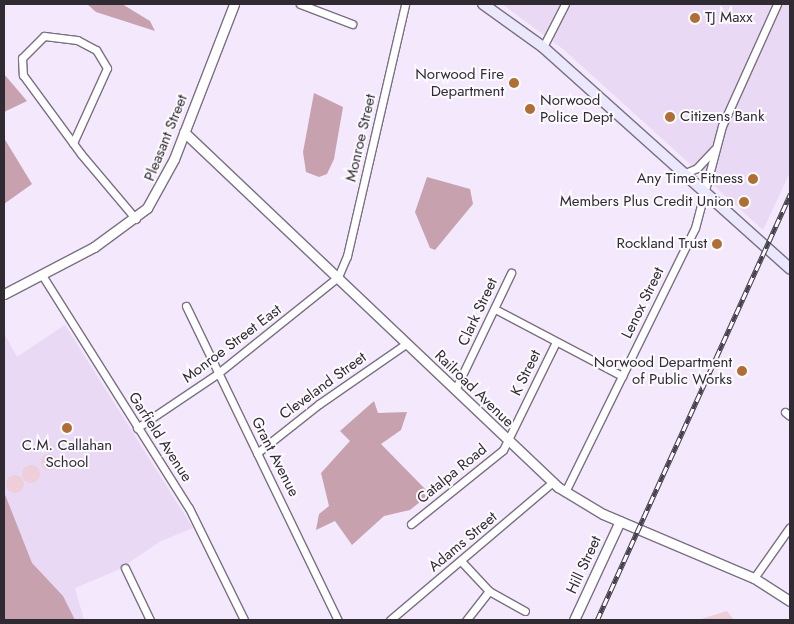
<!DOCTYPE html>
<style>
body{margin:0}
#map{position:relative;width:794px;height:624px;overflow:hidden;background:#f4e8fd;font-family:Jost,sans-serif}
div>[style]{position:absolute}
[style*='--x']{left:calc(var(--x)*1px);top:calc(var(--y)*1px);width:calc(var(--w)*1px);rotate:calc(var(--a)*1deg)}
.built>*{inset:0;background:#e9d9f4}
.green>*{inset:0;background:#edced9}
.round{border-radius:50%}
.forest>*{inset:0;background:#c8a1af}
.roads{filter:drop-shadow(1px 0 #7a7082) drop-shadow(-1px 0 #7a7082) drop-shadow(0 1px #7a7082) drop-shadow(0 -1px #7a7082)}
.minor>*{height:7px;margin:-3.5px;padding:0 3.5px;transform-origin:3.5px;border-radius:3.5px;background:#fff}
.tertiary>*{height:9px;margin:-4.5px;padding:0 4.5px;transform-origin:4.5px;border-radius:4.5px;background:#fff}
.secondary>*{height:10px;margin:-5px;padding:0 5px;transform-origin:5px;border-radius:5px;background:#ebe8fe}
.rail>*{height:4.5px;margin-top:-2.25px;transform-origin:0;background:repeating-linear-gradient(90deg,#fcfafe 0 8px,#46404a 0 16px);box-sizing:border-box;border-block:1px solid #46404a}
.dots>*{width:14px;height:14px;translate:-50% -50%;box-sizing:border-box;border:2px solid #fcfafe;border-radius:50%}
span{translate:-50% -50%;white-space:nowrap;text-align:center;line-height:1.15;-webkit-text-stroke:4px #fcfafe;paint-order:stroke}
.poi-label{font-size:15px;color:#302b33}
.left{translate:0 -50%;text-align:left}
.right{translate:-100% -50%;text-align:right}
.street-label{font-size:15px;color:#302b33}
.frame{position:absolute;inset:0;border:5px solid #302b33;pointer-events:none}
</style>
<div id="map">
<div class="built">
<div style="clip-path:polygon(502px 4px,790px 4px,790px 172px,763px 230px,563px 49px)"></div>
<div style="clip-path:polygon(65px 325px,193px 528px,161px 541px,118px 570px,75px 588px,84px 620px,4px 620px,4px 333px,17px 357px)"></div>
</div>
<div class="green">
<div class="round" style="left:41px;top:454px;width:16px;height:16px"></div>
<div class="round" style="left:22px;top:465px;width:18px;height:18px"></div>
<div class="round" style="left:6px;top:475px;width:18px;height:18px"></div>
<div style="clip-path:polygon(727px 611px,734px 620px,698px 620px)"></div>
</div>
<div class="forest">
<div style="clip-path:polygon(87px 4px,122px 4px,150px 21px,155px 31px,96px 12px)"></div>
<div style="clip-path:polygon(4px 74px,27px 101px,4px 112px)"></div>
<div style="clip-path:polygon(314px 93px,343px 107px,334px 159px,327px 174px,319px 177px,306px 172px,303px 152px)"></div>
<div style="clip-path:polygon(4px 138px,32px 184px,4px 204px)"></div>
<div style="clip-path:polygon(427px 177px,470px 189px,473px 204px,435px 250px,430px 248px,415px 212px)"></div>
<div style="clip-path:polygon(374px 401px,378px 413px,407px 412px,401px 430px,381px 444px,430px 494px,410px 510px,384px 516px,352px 545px,335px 521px,316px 530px,319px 514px,329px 506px,321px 473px,350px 441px,340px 431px)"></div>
<div style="clip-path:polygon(4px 492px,32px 563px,63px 596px,75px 620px,4px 620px)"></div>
</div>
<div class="roads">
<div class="minor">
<div style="--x:300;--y:4;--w:56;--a:21"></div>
<div style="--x:543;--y:47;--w:48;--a:-62.9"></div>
<div style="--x:73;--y:143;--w:82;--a:-65.6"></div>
<div style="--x:107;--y:68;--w:21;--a:-121"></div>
<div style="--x:96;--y:50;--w:21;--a:-152"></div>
<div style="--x:77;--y:40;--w:33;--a:-173"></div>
<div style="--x:44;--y:36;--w:31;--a:135"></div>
<div style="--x:22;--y:58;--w:17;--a:87"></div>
<div style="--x:23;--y:75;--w:98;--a:53.7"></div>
<div style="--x:81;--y:154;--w:85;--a:49.8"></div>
<div style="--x:683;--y:174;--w:15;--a:-23"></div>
<div style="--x:697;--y:168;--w:25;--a:-47"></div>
<div style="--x:42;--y:275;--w:275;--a:57.8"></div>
<div style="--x:189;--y:508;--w:125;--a:63.8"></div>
<div style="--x:186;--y:306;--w:349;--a:64.2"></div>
<div style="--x:495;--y:309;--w:144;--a:27.8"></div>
<div style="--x:455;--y:390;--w:130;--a:-64.4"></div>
<div style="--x:785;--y:412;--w:6;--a:39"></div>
<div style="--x:137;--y:428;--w:97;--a:-34"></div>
<div style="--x:217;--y:374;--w:155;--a:-38.7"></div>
<div style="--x:338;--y:277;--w:23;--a:-67"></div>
<div style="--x:347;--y:256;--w:259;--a:-77"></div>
<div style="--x:257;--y:453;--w:79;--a:-38.3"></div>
<div style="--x:319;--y:404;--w:107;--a:-34.7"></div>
<div style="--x:565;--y:492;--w:294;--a:-63.8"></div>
<div style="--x:695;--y:228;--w:106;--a:-75.2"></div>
<div style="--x:722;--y:126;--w:134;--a:-65.7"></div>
<div style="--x:411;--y:524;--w:118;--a:-38.8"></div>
<div style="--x:503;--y:450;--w:120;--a:-63.9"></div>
<div style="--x:461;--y:561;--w:41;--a:47"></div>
<div style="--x:489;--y:591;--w:37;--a:128"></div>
<div style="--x:125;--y:568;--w:58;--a:64.3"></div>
<div style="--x:754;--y:578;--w:62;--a:-54.8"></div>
<div style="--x:489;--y:591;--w:41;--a:29.1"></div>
<div style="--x:390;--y:620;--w:214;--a:-40.3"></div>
</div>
<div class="tertiary">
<div style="--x:184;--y:132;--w:516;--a:43.51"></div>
<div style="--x:558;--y:487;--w:52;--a:31"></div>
<div style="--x:603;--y:514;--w:164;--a:23"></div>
<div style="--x:754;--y:578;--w:43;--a:32.6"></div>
<div style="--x:4;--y:294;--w:102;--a:-27.6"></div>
<div style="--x:94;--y:247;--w:66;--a:-36.3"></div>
<div style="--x:147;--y:208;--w:56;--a:-61.1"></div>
<div style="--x:174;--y:159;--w:166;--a:-68.8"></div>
<div style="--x:574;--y:620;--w:109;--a:-65.1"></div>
</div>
<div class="secondary">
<div style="--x:483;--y:4;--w:74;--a:35.6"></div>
<div style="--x:543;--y:47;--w:332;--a:41.9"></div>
</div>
</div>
<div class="rail">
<div style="--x:597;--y:620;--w:468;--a:-65.6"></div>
</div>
<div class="dots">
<div style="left:695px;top:18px;background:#ae6f36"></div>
<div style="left:514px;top:83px;background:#ae6f36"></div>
<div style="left:530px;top:109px;background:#ae6f36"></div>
<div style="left:670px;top:117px;background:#ae6f36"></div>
<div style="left:753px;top:179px;background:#ae6f36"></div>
<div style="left:744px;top:202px;background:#ae6f36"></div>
<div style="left:717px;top:244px;background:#ae6f36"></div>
<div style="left:742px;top:371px;background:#ae6f36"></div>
<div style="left:67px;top:428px;background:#ae6f36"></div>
</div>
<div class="poi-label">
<span class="left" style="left:705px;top:18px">TJ Maxx</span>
<span class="right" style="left:504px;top:83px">Norwood Fire<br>Department</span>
<span class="left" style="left:540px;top:109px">Norwood<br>Police Dept</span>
<span class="left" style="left:680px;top:117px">Citizens Bank</span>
<span class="right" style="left:743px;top:179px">Any Time Fitness</span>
<span class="right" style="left:734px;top:202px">Members Plus Credit Union</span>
<span class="right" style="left:707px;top:244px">Rockland Trust</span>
<span class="right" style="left:732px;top:371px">Norwood Department<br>of Public Works</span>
<span style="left:67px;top:454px">C.M. Callahan<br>School</span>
</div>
<div class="street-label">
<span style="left:166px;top:138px;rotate:-68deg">Pleasant Street</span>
<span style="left:361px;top:138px;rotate:-77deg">Monroe Street</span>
<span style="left:643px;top:303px;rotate:-64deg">Lenox Street</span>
<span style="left:478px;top:312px;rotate:-65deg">Clark Street</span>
<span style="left:232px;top:344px;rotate:-37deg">Monroe Street East</span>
<span style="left:526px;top:373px;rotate:-64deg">K Street</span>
<span style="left:323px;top:386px;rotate:-36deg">Cleveland Street</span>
<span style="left:474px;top:389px;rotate:44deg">Railroad Avenue</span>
<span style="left:160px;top:437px;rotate:57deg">Garfield Avenue</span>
<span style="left:275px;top:457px;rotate:63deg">Grant Avenue</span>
<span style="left:452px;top:474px;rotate:-39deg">Catalpa Road</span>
<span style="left:463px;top:542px;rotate:-40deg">Adams Street</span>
<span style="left:584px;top:565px;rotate:-65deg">Hill Street</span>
</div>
<div class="frame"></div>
</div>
